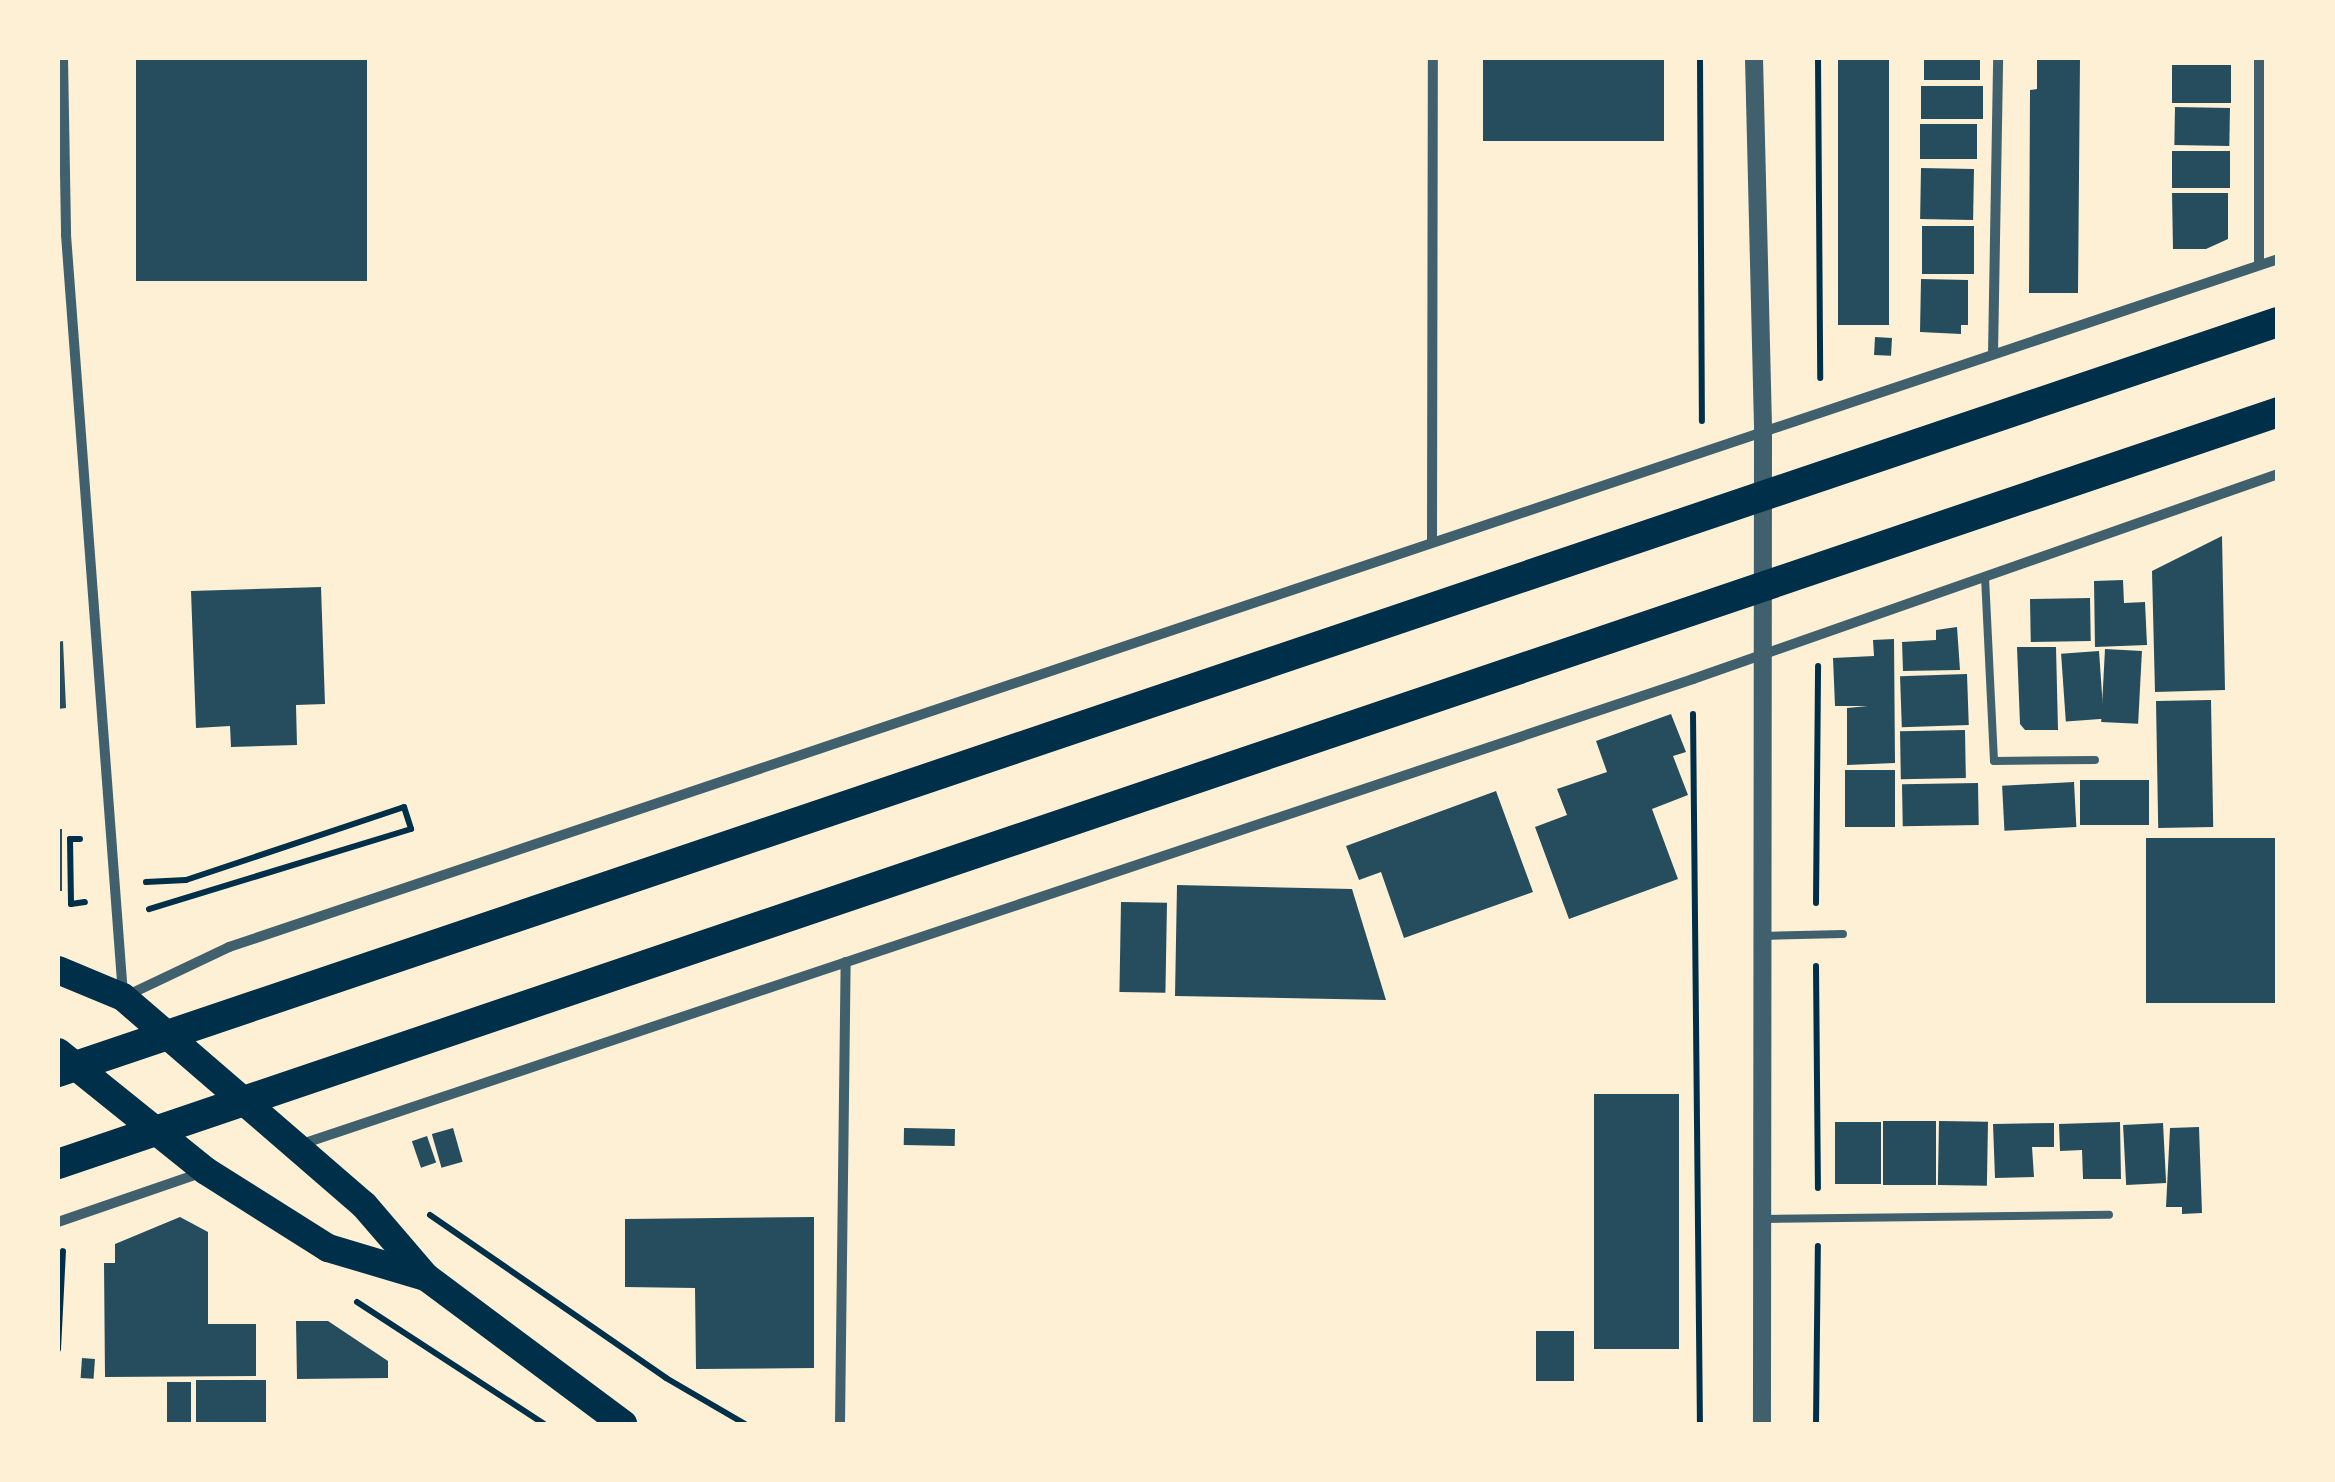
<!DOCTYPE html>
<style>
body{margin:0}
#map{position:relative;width:2335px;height:1482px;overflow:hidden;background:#fdf0d5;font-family:"Times New Roman",serif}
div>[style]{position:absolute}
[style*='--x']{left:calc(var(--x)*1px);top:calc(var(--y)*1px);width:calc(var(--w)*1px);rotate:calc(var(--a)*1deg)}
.building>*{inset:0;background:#264d5e;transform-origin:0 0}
.path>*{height:6px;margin:-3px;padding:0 3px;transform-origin:3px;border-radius:3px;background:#003049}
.service>*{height:8px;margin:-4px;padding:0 4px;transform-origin:4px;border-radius:4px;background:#3f606c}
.minor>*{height:10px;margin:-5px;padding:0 5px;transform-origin:5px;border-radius:5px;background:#3f606c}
.tertiary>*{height:18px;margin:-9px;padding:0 9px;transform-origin:9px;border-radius:9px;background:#3f606c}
.trunk>*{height:28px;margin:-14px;padding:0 14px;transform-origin:14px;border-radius:14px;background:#003049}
.motorway>*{height:30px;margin:-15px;padding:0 15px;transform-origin:15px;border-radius:15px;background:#003049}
span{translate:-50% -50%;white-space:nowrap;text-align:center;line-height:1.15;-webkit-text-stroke:10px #fdf0d5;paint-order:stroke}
.frame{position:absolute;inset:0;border:60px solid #fdf0d5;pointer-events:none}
</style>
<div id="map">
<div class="building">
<div style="left:136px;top:58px;width:231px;height:223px"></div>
<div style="left:1483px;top:58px;width:181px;height:83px"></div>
<div style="left:1838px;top:58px;width:51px;height:267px"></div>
<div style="left:1924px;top:58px;width:56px;height:22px"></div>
<div style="clip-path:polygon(2037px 58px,2080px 58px,2078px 293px,2029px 293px,2030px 90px,2037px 89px)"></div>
<div style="left:2172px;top:65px;width:59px;height:38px"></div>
<div style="left:1921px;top:86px;width:62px;height:33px"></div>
<div style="left:2175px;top:107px;width:55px;height:38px;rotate:1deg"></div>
<div style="left:1920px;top:124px;width:57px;height:35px"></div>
<div style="left:2230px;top:151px;width:37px;height:58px;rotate:90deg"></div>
<div style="left:1921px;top:168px;width:53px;height:51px;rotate:1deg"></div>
<div style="clip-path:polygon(2172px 193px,2228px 193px,2228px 239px,2206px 249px,2173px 249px)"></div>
<div style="left:1922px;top:226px;width:52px;height:48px"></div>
<div style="clip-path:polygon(1921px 279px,1968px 280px,1968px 325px,1961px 325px,1961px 334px,1920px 332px)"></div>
<div style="left:1875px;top:337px;width:17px;height:18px;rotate:3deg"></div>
<div style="clip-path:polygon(2222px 536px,2225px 690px,2155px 692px,2152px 571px)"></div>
<div style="clip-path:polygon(2123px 580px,2124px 603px,2145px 602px,2147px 645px,2095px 647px,2094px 581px)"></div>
<div style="clip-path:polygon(321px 587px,325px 704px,296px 705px,297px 745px,231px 747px,230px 726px,196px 728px,191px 591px)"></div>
<div style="left:2090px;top:598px;width:43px;height:60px;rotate:89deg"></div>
<div style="clip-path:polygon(1957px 627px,1960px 670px,1903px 671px,1902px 642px,1936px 640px,1936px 630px)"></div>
<div style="clip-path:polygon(1894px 639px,1895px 763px,1847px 765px,1847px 708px,1868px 706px,1835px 706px,1833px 658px,1874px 656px,1873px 640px)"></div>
<div style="clip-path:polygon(63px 641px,66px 708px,58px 709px,58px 642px)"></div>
<div style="clip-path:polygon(2017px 647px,2056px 647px,2058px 730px,2025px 730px,2020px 724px)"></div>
<div style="left:2105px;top:649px;width:37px;height:73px;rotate:3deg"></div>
<div style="left:2099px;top:651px;width:68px;height:38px;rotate:86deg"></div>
<div style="left:1967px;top:674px;width:51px;height:67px;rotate:88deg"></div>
<div style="left:2211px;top:700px;width:127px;height:55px;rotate:89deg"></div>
<div style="clip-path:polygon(1671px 714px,1686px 752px,1673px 756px,1688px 795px,1652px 809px,1678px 879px,1569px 919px,1535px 827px,1567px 815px,1557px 789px,1607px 772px,1596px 741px)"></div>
<div style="left:1965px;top:730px;width:48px;height:65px;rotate:89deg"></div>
<div style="left:1845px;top:770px;width:50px;height:57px"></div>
<div style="left:2149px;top:780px;width:45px;height:69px;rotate:90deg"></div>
<div style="left:2074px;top:782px;width:45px;height:72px;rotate:87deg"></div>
<div style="left:1978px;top:783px;width:42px;height:76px;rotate:89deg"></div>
<div style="clip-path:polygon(1496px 791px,1533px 892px,1404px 938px,1381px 872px,1359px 880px,1346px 846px)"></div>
<div style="left:58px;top:829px;width:4px;height:62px"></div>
<div style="left:2146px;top:838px;width:132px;height:165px"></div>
<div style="clip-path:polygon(1177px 885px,1352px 889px,1386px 1000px,1175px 996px)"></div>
<div style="left:1121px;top:902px;width:46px;height:90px;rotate:1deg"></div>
<div style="left:1679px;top:1094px;width:255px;height:85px;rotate:90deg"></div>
<div style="left:1936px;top:1121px;width:64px;height:53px;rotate:90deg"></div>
<div style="left:1939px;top:1121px;width:49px;height:64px;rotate:1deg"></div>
<div style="left:1835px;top:1122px;width:46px;height:62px"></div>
<div style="clip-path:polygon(2120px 1122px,2121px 1179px,2083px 1179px,2082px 1150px,2060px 1151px,2059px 1124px)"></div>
<div style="clip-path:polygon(2054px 1123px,2054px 1147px,2032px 1147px,2034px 1177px,1995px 1178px,1993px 1124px)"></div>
<div style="left:2163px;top:1123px;width:60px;height:40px;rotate:87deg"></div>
<div style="clip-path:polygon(2199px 1127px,2202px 1213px,2182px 1214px,2182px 1207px,2166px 1207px,2170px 1128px)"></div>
<div style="left:453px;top:1128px;width:35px;height:22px;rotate:74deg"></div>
<div style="left:904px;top:1128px;width:51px;height:17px;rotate:1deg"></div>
<div style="left:427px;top:1136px;width:28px;height:16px;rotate:71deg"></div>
<div style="clip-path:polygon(180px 1217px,208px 1232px,208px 1324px,256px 1324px,256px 1376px,105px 1377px,104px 1263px,115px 1263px,115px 1244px)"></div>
<div style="clip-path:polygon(814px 1217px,814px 1368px,696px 1369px,695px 1288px,625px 1287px,625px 1219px)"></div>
<div style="clip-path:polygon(296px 1321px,328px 1321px,388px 1361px,388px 1378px,297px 1379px)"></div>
<div style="left:1536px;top:1331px;width:38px;height:50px"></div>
<div style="left:82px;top:1358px;width:13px;height:20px;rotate:4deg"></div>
<div style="left:266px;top:1380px;width:44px;height:70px;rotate:90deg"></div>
<div style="left:167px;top:1382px;width:24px;height:42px"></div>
</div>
<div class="path">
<div style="--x:1700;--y:58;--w:363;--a:89.7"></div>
<div style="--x:1818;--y:58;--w:320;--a:89.6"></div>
<div style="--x:1693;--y:714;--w:710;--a:89.44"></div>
<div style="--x:80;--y:839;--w:10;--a:180"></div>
<div style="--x:70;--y:839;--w:65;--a:89.1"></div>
<div style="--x:71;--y:904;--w:14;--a:-8"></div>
<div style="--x:146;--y:882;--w:40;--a:-2.9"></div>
<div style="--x:186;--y:880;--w:230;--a:-18.5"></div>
<div style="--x:404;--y:807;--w:23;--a:72"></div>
<div style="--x:411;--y:829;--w:274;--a:163"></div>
<div style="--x:1816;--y:903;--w:237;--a:-89.5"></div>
<div style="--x:1816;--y:966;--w:222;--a:89.5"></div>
<div style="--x:430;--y:1215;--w:287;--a:34.6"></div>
<div style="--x:666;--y:1378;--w:91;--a:30.2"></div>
<div style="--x:357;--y:1302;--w:223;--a:33.1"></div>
<div style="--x:58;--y:1349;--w:98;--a:-87.1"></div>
<div style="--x:1816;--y:1424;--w:178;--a:-89.4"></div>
</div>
<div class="service">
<div style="--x:1985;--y:577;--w:184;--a:87.2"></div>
<div style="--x:1994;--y:761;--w:101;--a:-0.6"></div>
<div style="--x:1762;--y:936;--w:81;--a:-1.4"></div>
<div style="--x:1762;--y:1219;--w:347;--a:-0.7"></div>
</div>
<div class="minor">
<div style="--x:63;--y:58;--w:177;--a:89"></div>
<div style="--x:66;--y:235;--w:761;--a:85.71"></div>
<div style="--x:2259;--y:58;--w:207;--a:90"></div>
<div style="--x:1993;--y:354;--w:296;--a:-89"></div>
<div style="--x:1432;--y:542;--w:484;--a:-89.9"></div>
<div style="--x:128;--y:995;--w:112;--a:-25.4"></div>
<div style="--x:229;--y:947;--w:2161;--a:-18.56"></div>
<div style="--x:299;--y:1145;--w:1470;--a:-18.48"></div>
<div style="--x:1693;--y:679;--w:620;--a:-19.31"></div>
<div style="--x:58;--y:1222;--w:153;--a:-19"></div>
<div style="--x:840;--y:1424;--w:462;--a:-89.3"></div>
</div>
<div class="tertiary">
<div style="--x:1754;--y:58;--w:370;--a:88.6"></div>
<div style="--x:1763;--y:428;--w:996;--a:90.06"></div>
</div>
<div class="trunk">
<div style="--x:58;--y:970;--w:70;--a:22.6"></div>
<div style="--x:123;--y:997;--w:318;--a:40.8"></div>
<div style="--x:364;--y:1205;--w:95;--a:49.3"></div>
<div style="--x:426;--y:1277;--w:246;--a:36.7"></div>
<div style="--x:58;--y:1052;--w:190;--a:38.8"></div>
<div style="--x:206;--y:1171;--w:144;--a:32.3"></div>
<div style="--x:328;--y:1248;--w:101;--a:16.6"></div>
</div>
<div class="motorway">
<div style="--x:58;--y:1072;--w:2343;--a:-18.67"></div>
<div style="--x:58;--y:1164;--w:2344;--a:-18.71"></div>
</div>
<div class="frame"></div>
</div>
